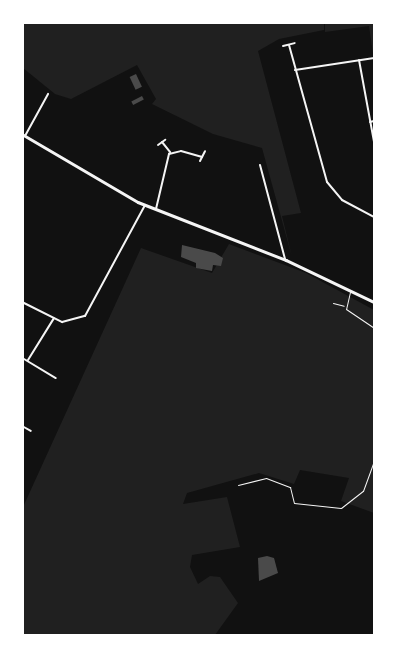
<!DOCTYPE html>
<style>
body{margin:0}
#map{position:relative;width:397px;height:658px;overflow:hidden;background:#111;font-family:"PT Serif",serif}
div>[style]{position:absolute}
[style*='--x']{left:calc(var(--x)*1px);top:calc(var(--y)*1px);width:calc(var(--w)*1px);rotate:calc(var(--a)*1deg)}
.green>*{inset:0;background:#202020}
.building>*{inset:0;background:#4a4a4a;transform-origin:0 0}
.service>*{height:1px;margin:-0.5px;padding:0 0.5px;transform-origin:0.5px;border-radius:0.5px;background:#f5f5f5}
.minor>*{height:2px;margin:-1px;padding:0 1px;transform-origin:1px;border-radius:1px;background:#f5f5f5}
.tertiary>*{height:2.5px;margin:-1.25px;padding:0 1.25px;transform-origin:1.25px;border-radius:1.25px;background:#f5f5f5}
.primary>*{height:3px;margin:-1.5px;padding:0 1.5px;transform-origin:1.5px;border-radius:1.5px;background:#f5f5f5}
span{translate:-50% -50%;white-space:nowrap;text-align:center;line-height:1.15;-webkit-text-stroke:5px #fff;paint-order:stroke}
.frame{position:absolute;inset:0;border:24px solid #fff;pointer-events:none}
</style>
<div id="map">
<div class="green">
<div style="clip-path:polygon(22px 23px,324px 23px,324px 30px,279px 39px,258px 51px,301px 213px,282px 216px,292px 257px,262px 148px,213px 134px,152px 104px,156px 99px,137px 65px,71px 99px,55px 94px,23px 68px)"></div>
<div style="clip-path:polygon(325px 23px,374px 23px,373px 54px,369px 26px,325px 32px)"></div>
<div style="clip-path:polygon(229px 244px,306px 273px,374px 310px,374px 513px,341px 501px,349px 478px,300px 470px,294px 484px,259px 473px,187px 493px,183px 504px,227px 497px,240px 547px,192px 555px,190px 567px,198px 584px,210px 576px,220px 577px,238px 603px,215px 635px,23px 636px,23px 507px,141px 248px,212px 273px)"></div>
</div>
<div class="building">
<div style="left:136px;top:74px;width:14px;height:7px;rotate:65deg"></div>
<div style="left:142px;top:96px;width:4px;height:12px;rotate:63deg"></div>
<div style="clip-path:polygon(182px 245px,215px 253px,223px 258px,221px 266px,213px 265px,212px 271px,196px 268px,196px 263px,181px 257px)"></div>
<div style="clip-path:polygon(267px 556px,274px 558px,278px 573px,259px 581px,258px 558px)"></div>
</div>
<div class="service">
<div style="--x:350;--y:292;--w:17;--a:103"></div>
<div style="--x:346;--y:309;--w:34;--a:34"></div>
<div style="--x:333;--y:303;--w:11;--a:15"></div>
<div style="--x:238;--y:485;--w:29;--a:-14"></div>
<div style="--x:266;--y:478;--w:26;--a:21"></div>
<div style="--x:290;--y:487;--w:16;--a:76"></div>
<div style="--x:294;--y:503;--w:47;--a:6.1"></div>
<div style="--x:341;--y:508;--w:28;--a:-38"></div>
<div style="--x:363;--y:491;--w:33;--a:-70"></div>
</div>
<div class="minor">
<div style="--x:289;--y:45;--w:142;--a:74.5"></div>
<div style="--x:327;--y:182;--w:23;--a:50"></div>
<div style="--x:342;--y:200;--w:36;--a:28"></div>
<div style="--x:283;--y:46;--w:12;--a:-14"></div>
<div style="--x:359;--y:60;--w:83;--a:79.6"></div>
<div style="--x:295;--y:70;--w:80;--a:-8.6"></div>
<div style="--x:370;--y:122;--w:4;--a:-14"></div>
<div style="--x:25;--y:136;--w:48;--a:-61.3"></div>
<div style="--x:162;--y:142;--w:13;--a:51"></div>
<div style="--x:158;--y:145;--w:9;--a:-36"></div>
<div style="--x:200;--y:161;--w:11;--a:-63"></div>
<div style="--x:260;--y:165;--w:97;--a:75.1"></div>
<div style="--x:156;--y:209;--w:57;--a:-76.7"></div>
<div style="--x:169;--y:154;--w:12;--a:-14"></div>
<div style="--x:181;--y:151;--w:22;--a:16"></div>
<div style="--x:22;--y:302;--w:45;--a:26.6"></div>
<div style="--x:62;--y:322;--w:24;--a:-15"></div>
<div style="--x:85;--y:316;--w:126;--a:-61.6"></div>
<div style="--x:24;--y:359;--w:37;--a:31"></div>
<div style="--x:28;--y:360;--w:49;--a:-58.2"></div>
<div style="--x:22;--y:426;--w:10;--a:29"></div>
</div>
<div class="tertiary">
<div style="--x:22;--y:134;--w:134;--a:30.4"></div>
<div style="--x:138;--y:202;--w:159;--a:21.4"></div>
<div style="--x:286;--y:260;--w:98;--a:25.5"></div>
</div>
<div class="primary">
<div style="--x:373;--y:636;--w:1;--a:-45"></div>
</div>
<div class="frame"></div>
</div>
